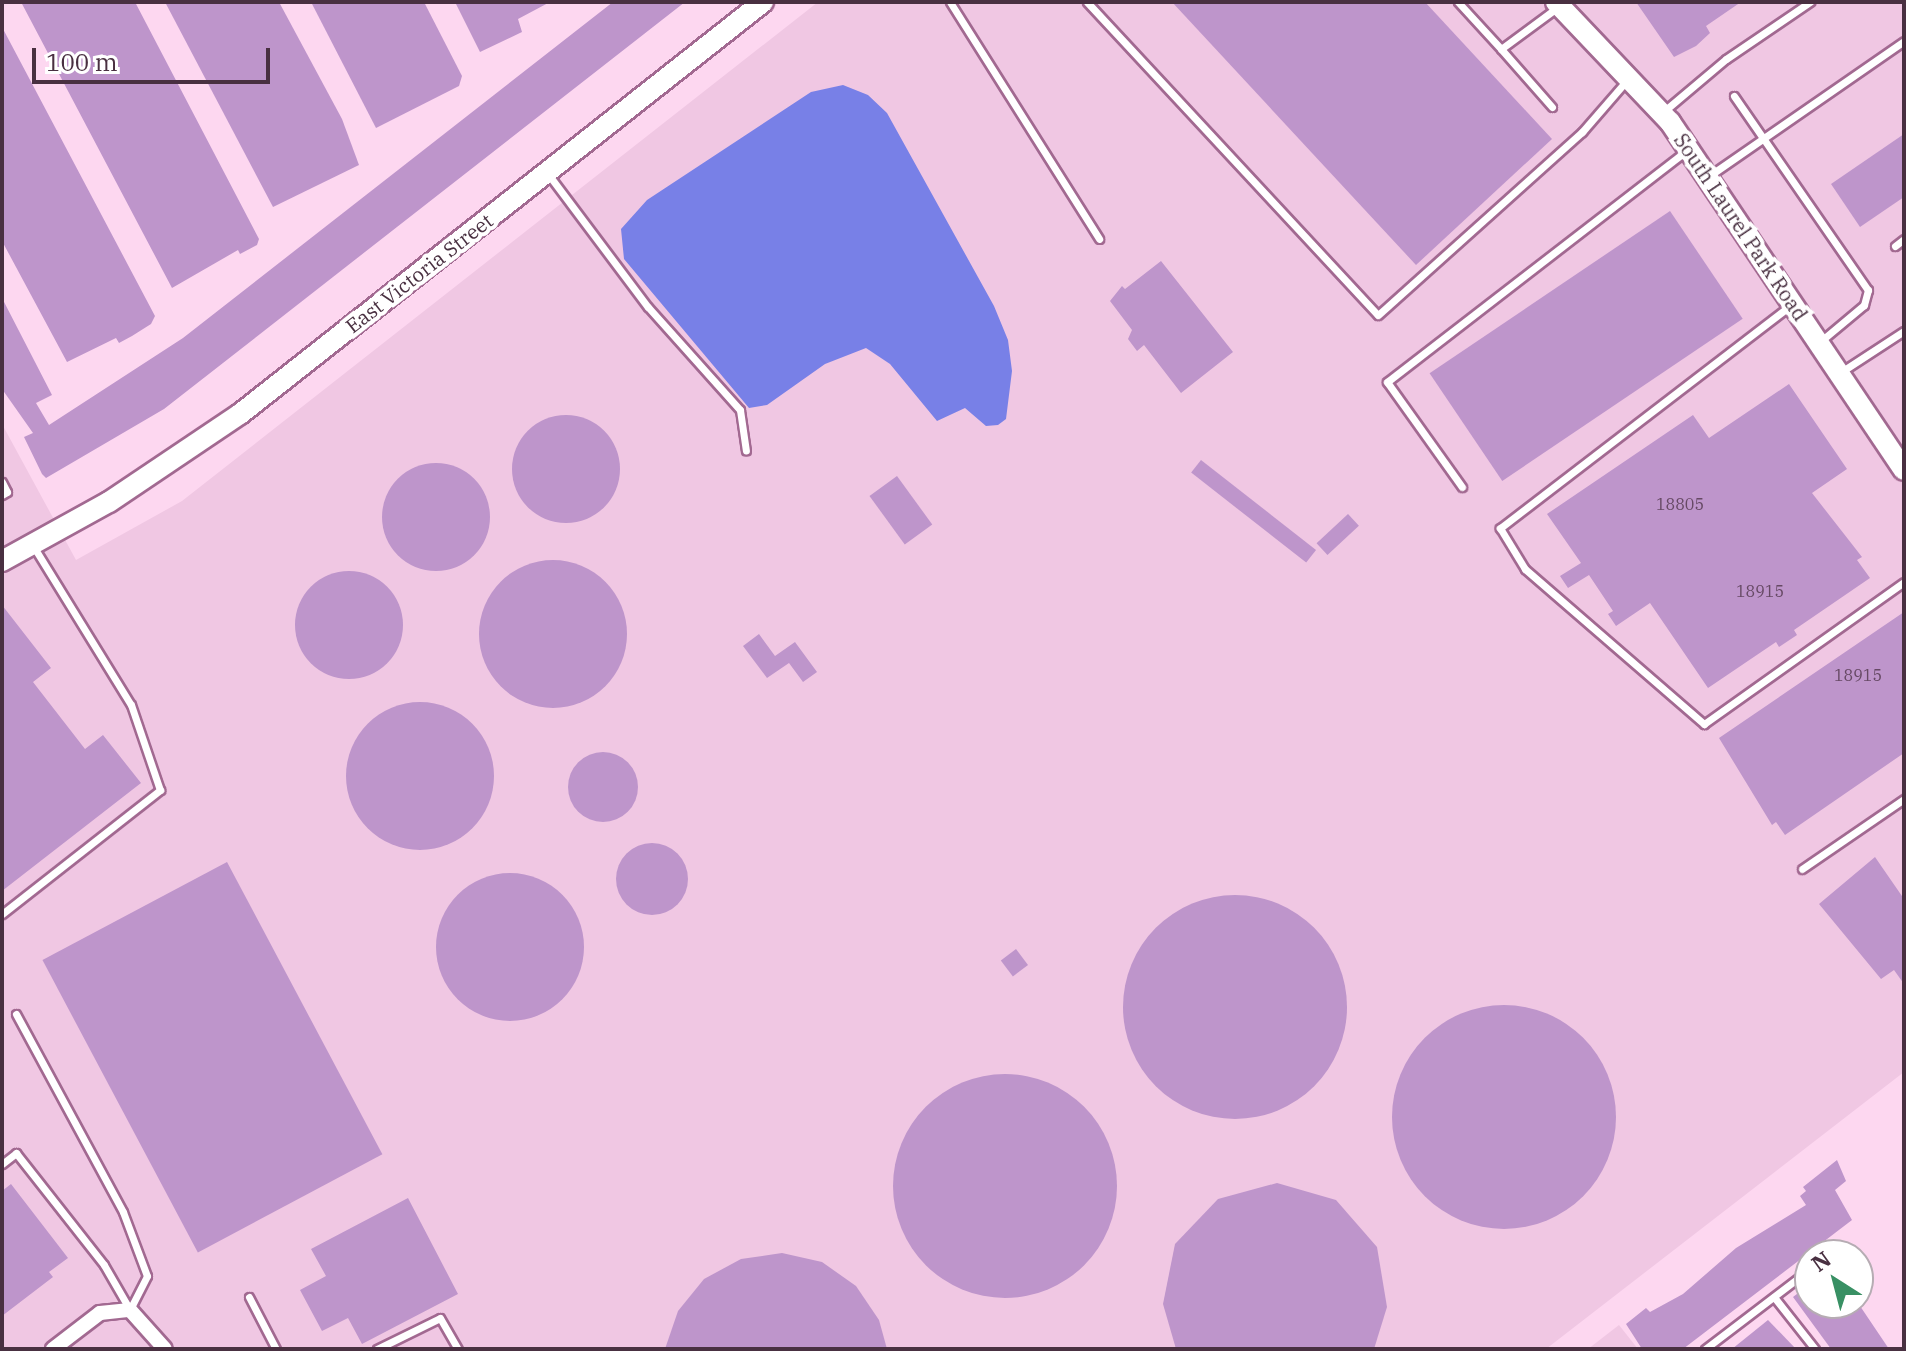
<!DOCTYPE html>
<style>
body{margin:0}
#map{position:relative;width:1906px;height:1351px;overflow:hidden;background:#fdd7f0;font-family:"IBM Plex Serif",serif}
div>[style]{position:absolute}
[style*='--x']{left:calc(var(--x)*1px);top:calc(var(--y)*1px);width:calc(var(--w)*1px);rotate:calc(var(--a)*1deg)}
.built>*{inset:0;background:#f0c7e3}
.water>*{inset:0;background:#7880e7}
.building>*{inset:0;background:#be95cb;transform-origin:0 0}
.round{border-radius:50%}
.roads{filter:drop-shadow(2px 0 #a26991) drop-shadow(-2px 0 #a26991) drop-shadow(0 2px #a26991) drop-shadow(0 -2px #a26991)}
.lane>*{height:7px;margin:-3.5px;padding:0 3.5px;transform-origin:3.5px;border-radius:3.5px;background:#fff}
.street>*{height:14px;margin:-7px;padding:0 7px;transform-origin:7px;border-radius:7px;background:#fff}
.secondary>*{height:20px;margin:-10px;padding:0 10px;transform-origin:10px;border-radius:10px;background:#fff}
span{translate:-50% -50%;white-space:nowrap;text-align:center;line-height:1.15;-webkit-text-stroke:8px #fff;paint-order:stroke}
.number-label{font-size:16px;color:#664964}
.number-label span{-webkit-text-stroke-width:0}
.street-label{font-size:20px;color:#493041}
.frame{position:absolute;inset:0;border:4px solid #493041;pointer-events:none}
.north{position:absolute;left:1794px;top:1239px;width:80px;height:80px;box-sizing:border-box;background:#fff;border:2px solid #b6acb3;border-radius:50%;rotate:324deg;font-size:22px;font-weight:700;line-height:32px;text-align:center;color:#493041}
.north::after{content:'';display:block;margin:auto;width:28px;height:36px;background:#399064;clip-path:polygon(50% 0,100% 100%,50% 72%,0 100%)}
.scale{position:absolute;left:32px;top:48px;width:238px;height:36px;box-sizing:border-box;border:4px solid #493041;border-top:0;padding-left:10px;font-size:24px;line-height:28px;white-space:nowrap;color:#493041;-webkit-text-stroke:6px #fff;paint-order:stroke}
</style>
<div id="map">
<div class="built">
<div style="clip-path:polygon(818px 2px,1904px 2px,1904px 1072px,1546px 1349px,2px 1349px,2px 424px,76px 560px,182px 501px)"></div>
<div style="clip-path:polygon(1619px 1325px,1638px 1349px,1588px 1349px)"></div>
</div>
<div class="water">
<div style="clip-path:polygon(843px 85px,868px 95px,887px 113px,994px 306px,1008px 340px,1012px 371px,1006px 419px,998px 425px,986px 426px,965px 408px,937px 421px,890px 364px,866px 348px,825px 364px,767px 405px,749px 408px,624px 259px,621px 229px,647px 200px,811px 92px)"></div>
</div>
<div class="building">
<div style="clip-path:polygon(21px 2px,135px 2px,259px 239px,257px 245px,240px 254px,238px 250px,172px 288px)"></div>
<div style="clip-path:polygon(165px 2px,279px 2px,342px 119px,359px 165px,273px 207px)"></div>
<div style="clip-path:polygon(311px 2px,424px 2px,462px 76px,459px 86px,376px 128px)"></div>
<div style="clip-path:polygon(455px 2px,550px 2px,518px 19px,522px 32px,480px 52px)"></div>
<div style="clip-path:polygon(613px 2px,685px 2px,164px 409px,46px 478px,42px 474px,24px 437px,33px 433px,2px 389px,2px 298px,52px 395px,36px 403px,49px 425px,183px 338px)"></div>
<div style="clip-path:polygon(1172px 2px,1425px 2px,1552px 139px,1416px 265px)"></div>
<div style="clip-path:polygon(1636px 2px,1741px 2px,1706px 26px,1710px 33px,1696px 46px,1674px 57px)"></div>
<div style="clip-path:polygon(2px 27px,155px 316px,151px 324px,132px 336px,119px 343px,116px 338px,67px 362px,2px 241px)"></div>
<div style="clip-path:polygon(1904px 134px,1904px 197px,1860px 227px,1831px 184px)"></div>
<div style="left:1670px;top:211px;width:130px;height:290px;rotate:56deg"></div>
<div style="clip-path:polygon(1161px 261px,1233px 352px,1181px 393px,1144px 345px,1137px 351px,1128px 339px,1132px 330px,1110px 301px,1122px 286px,1125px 289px)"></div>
<div style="clip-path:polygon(1789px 384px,1847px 469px,1812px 493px,1862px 557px,1857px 560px,1870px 578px,1794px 630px,1797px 635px,1779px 647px,1776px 642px,1708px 688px,1650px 603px,1616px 626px,1608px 614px,1613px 611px,1589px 575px,1568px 588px,1560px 576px,1581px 563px,1547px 514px,1693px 415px,1709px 438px)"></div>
<div class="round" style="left:512px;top:415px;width:108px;height:108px"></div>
<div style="left:1201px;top:460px;width:146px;height:16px;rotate:38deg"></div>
<div class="round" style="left:382px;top:463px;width:108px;height:108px"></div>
<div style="left:897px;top:476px;width:60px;height:34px;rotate:54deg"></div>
<div style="left:1348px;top:514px;width:16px;height:43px;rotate:47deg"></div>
<div class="round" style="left:479px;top:560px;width:148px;height:148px"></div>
<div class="round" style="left:295px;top:571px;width:108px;height:108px"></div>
<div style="clip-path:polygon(2px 605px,51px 668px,33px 682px,85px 749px,103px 735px,141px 783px,2px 891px)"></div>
<div style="clip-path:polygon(1904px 612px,1904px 753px,1785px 835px,1776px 822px,1772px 825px,1719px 738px)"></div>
<div style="clip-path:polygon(759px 634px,775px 656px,795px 642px,817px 672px,803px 682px,789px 663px,767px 678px,743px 646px)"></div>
<div class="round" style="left:346px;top:702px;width:148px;height:148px"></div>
<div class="round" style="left:568px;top:752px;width:70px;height:70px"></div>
<div class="round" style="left:616px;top:843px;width:72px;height:72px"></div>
<div style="clip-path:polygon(1875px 857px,1904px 899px,1904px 984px,1894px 970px,1881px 979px,1819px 904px)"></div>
<div style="left:227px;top:862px;width:331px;height:209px;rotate:62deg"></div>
<div class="round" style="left:436px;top:873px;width:148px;height:148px"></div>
<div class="round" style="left:1123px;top:895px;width:224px;height:224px"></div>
<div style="left:1016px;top:949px;width:20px;height:19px;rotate:53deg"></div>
<div class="round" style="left:1392px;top:1005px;width:224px;height:224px"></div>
<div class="round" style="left:893px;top:1074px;width:224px;height:224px"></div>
<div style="clip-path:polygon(1837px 1160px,1846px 1181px,1835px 1190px,1852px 1220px,1683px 1349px,1642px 1349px,1626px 1324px,1646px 1308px,1650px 1312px,1683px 1294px,1736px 1248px,1806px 1205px,1800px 1196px,1806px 1191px,1803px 1187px)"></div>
<div style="clip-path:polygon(1277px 1183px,1336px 1200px,1377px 1247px,1387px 1307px,1374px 1349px,1176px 1349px,1163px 1304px,1175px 1244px,1218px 1199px)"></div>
<div style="clip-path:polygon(11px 1184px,68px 1258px,49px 1272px,53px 1277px,2px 1316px,2px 1191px)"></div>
<div style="clip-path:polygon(408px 1198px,458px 1294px,362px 1344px,348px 1318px,322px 1331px,300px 1290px,326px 1276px,311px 1249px)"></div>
<div style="clip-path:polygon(782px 1253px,822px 1262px,856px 1286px,879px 1320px,887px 1349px,665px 1349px,678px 1311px,704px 1279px,741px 1259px)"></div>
<div style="clip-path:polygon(1810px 1284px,1810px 1303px,1858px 1303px,1889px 1349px,1831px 1349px,1793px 1297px)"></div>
<div style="clip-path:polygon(1768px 1320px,1796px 1349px,1732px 1349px)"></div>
</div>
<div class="roads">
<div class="lane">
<div style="--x:950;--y:2;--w:280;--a:57.8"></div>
<div style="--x:1087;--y:2;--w:427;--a:47.1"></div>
<div style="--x:1378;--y:315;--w:274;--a:-41.9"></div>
<div style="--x:1582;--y:132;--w:69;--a:-49.1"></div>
<div style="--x:1458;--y:2;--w:64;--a:47.5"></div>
<div style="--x:1734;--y:96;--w:236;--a:55.4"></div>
<div style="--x:1868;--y:290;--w:16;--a:105"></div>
<div style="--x:1864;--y:305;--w:56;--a:140.1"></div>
<div style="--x:1552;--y:107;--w:77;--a:-131.3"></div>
<div style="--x:1501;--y:49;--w:71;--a:-36.4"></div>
<div style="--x:1663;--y:112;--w:82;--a:-40.1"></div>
<div style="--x:1726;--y:59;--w:102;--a:-34.2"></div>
<div style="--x:548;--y:174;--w:166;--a:53.1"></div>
<div style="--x:648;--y:307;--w:138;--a:48.2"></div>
<div style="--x:740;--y:410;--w:41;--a:81.7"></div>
<div style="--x:1709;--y:176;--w:237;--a:-34.7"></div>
<div style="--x:1895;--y:246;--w:11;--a:-38"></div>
<div style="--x:1791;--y:305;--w:367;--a:142.5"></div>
<div style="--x:1500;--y:528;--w:48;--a:58.6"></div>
<div style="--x:1525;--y:569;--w:237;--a:40.9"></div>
<div style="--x:1704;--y:724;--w:245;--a:-35.4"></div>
<div style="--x:1841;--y:372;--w:75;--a:-33.1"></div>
<div style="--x:2;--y:482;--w:11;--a:63"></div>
<div style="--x:7;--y:492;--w:6;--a:149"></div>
<div style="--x:1462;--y:487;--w:129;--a:-125.5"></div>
<div style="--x:1387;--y:382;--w:378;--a:-37.7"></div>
<div style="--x:1802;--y:869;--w:124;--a:-34.5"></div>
<div style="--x:2;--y:914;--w:201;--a:-38.1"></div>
<div style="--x:160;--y:790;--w:90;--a:-108.8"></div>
<div style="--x:131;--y:705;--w:187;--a:-121.6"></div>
<div style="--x:16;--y:1014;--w:225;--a:61.6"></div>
<div style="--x:123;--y:1212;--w:68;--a:69.4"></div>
<div style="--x:147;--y:1276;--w:38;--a:117"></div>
<div style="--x:2;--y:1164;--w:18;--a:-38"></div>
<div style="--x:16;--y:1153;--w:142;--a:51.8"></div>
<div style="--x:104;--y:1265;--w:52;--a:60"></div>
<div style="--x:1829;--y:1255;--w:3;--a:-45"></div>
<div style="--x:249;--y:1297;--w:59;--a:62.6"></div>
<div style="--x:1774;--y:1297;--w:66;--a:51.7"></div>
<div style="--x:377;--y:1349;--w:70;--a:-26.2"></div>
<div style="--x:440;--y:1318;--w:36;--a:60"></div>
<div style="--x:1705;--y:1349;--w:132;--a:-37.3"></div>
</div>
<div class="street">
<div style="--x:53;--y:1349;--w:59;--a:-37.5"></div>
<div style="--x:100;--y:1313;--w:30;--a:-6"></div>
<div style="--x:130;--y:1310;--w:52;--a:48.1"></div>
</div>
<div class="secondary">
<div style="--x:1556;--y:2;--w:166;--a:46.5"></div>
<div style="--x:1670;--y:122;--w:419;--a:56.1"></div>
<div style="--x:2;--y:561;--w:122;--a:-28.9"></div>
<div style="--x:109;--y:502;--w:158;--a:-33.9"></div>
<div style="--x:240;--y:414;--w:666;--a:-38.23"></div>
</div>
</div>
<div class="number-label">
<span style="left:1680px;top:504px">18805</span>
<span style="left:1760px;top:591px">18915</span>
<span style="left:1858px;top:675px">18915</span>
</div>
<div class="street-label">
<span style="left:1741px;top:227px;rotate:56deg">South Laurel Park Road</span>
<span style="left:419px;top:273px;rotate:-38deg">East Victoria Street</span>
</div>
<div class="frame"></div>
<div class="north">N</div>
<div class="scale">100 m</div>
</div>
